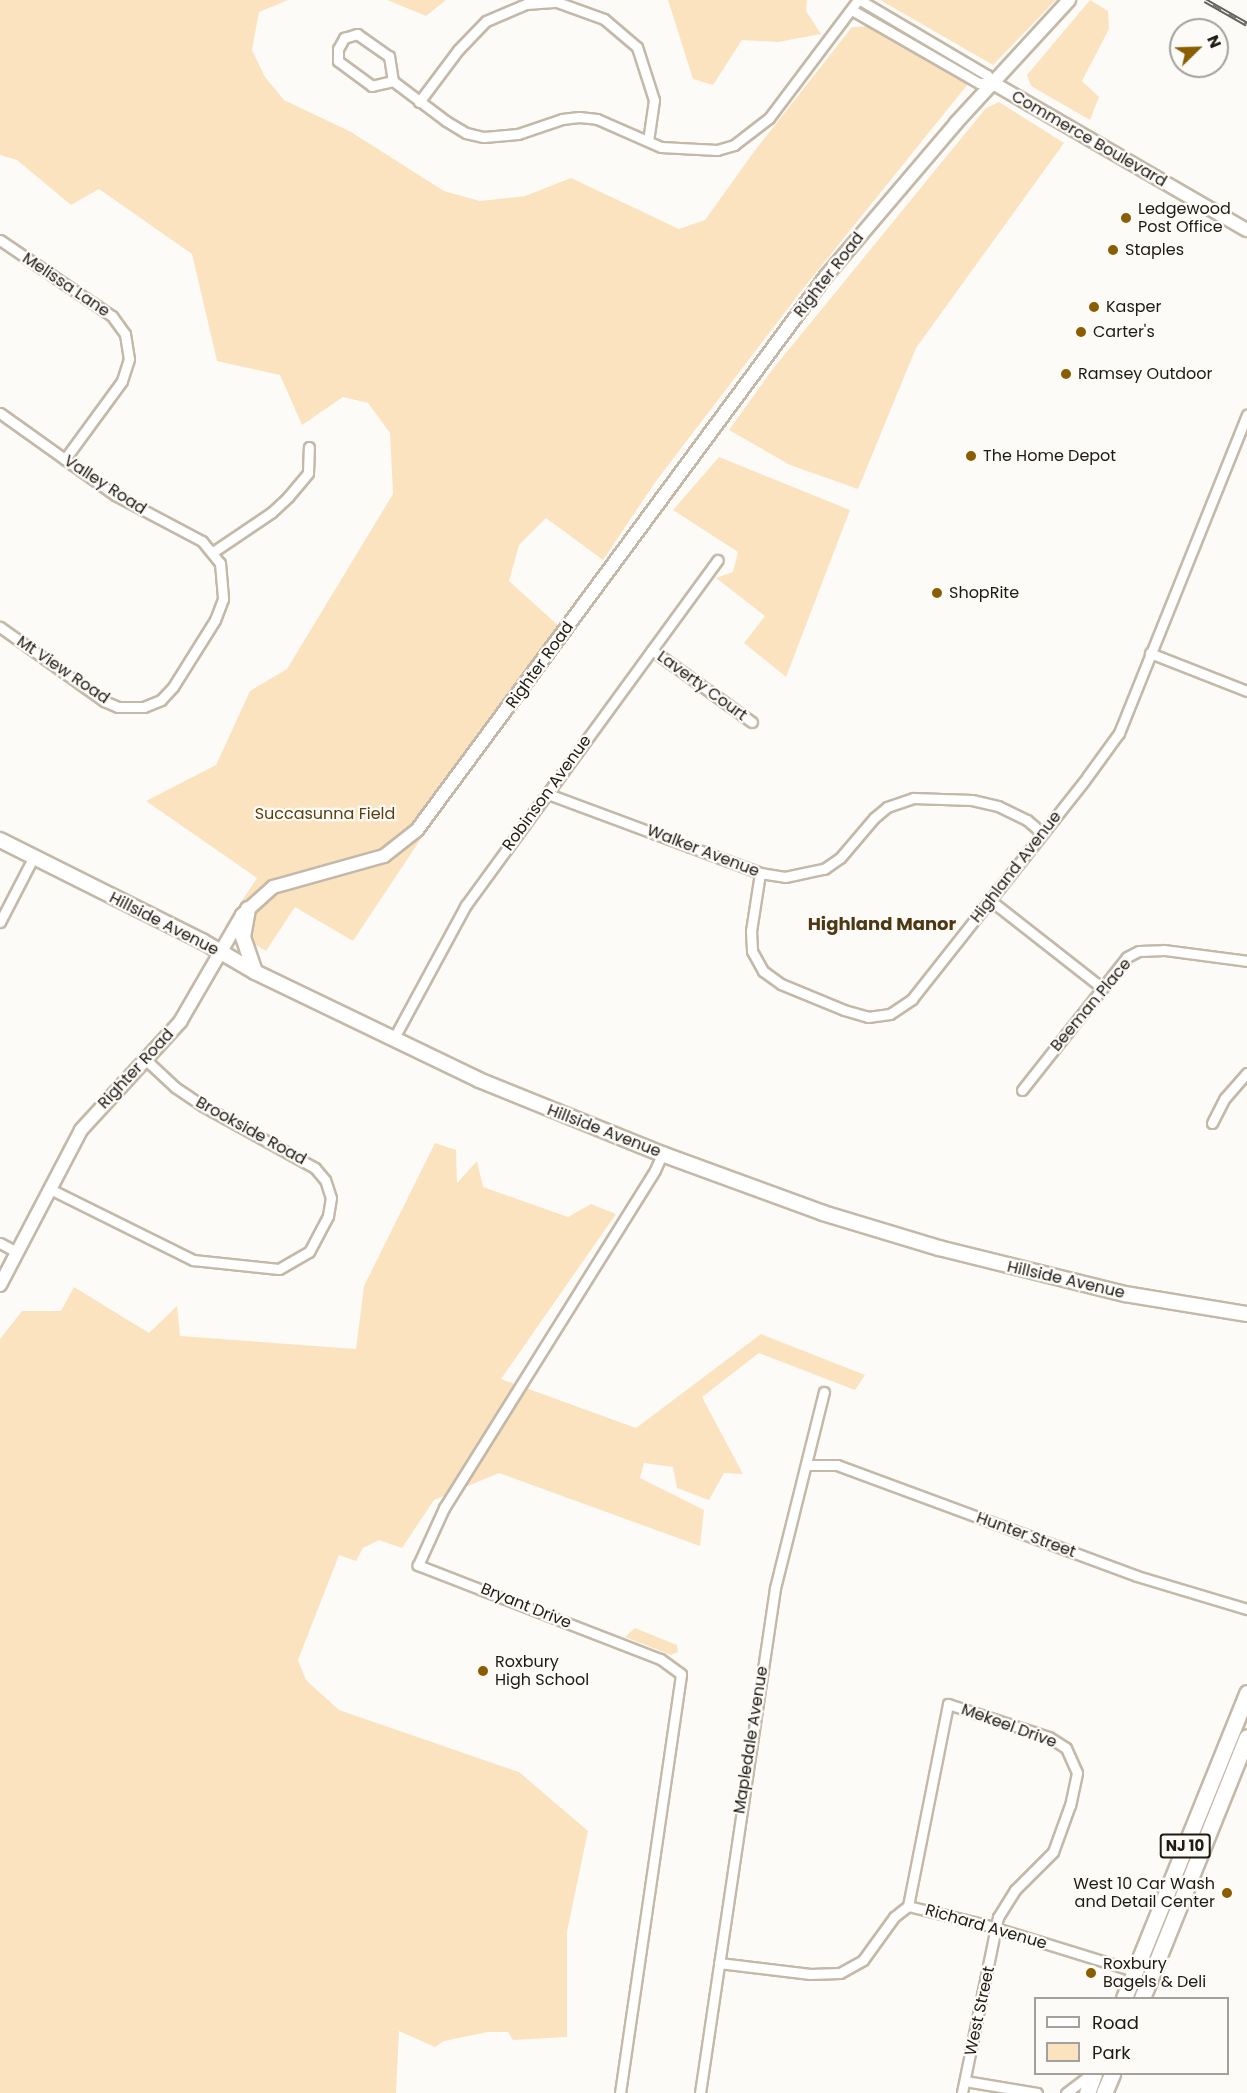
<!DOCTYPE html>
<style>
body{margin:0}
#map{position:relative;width:1247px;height:2093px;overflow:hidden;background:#fdfbf8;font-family:Poppins,sans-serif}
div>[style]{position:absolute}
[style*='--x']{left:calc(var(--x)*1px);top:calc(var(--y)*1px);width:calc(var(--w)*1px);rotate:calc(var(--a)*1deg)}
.green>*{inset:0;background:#fce3bf}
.roads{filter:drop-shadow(2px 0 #c4b9a8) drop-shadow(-2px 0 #c4b9a8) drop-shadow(0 2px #c4b9a8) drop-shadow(0 -2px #c4b9a8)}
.minor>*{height:9px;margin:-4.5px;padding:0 4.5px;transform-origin:4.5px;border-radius:4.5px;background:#fff}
.tertiary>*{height:12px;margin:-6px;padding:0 6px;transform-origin:6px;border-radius:6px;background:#fff}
.secondary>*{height:14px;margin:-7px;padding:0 7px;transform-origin:7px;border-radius:7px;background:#fff}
.trunk>*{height:15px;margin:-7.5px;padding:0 7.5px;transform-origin:7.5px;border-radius:7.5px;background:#fff}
.rail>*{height:5px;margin-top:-2.5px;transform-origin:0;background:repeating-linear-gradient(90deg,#fdfbf8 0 9px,#65625d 0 18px);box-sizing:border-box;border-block:2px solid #65625d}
.dots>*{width:16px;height:16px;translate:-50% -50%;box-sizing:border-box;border:3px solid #fdfbf8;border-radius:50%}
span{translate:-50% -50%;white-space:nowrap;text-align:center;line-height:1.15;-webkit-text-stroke:4.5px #fdfbf8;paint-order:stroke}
.shield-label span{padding:2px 4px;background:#fdfbf8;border:2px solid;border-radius:4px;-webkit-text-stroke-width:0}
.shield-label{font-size:15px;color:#1e1a14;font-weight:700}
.street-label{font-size:16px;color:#1e1a14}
.poi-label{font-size:16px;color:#1e1a14}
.left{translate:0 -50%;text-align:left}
.right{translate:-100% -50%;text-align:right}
.park-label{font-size:16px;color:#5b3f0c}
.neighbourhood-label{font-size:18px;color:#4e3813;font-weight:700}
.legend{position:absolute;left:1034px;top:1997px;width:195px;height:78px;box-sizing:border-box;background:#fdfbf8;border:2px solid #a4a19d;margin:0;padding:8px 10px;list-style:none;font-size:18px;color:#1e1a14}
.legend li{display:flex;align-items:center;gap:12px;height:30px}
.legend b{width:30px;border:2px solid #a4a19d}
.north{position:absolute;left:1169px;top:18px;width:60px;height:60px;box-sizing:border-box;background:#fdfbf8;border:2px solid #a4a19d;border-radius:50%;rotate:67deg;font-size:16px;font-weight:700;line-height:24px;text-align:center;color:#1e1a14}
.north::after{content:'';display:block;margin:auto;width:21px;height:27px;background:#8a5e00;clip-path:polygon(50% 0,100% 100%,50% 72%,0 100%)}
</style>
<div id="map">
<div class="green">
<div style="clip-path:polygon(0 0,288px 0,259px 12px,252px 50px,265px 77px,284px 100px,351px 132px,444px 191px,480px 201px,525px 196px,571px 178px,679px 229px,705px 220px,753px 153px,852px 27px,872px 26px,968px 84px,802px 290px,656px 481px,603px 560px,546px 518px,519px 545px,509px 581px,561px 628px,353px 941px,295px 907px,266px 951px,225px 926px,257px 878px,146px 801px,216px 765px,250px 691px,287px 669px,393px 494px,390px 433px,368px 403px,343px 397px,302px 425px,280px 375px,217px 361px,192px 254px,99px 189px,71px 205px,17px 160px,0 155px)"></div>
<div style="clip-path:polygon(387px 0,446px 0,426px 16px)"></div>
<div style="clip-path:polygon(668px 0,807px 0,806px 11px,821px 34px,778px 42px,742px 40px,713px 85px,693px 79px)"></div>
<div style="clip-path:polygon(880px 0,1056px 0,993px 65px)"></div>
<div style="clip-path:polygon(1090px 0,1108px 11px,1109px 29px,1082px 81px,1099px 97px,1090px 120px,1031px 86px,1027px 75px)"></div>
<div style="clip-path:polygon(999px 102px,1064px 143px,916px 348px,858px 489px,790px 465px,729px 430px,772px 370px,986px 108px)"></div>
<div style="clip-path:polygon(719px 457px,850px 510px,786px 677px,744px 643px,765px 616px,716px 578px,733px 572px,738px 552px,673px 510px)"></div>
<div style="clip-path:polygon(435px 1143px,456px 1150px,457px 1183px,477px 1161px,483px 1187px,568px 1217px,591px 1204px,616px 1214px,501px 1379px,636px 1428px,761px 1334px,865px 1375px,855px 1390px,759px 1353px,702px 1397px,743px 1474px,724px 1473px,709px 1500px,677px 1488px,673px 1467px,644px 1463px,640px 1478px,704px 1510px,700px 1546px,499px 1473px,434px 1500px,402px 1548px,379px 1540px,363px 1548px,356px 1561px,339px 1555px,298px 1660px,306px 1680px,339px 1710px,519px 1772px,588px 1831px,567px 1932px,567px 2037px,513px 2040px,508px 2032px,488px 2032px,444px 2041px,435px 2047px,399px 2031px,396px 2093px,0 2093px,0 1339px,22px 1311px,61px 1311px,74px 1287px,149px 1333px,177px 1306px,180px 1336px,356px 1349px,364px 1286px)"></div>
<div style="clip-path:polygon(635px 1628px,677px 1645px,678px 1652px,671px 1655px,625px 1637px)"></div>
<div style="clip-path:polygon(1247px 1706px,1247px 1724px,1165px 1927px,1136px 1998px,1129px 1998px)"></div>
</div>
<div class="roads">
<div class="minor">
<div style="--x:860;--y:0;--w:147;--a:30.6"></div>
<div style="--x:987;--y:75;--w:10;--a:53"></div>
<div style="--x:852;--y:10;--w:146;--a:29.9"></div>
<div style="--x:979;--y:83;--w:14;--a:0"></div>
<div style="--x:357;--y:34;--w:39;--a:35"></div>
<div style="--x:389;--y:56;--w:25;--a:81"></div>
<div style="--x:393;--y:81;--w:22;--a:167"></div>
<div style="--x:372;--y:86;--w:42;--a:-143.7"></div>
<div style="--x:338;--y:61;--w:12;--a:-90"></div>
<div style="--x:338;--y:49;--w:13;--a:-61"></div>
<div style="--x:344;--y:38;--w:14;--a:-17"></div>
<div style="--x:393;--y:81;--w:66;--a:37"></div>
<div style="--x:446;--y:121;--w:23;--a:31"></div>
<div style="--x:466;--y:133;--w:18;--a:13"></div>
<div style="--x:484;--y:137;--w:34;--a:-5"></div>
<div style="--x:518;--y:134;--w:46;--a:-18.8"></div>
<div style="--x:562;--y:119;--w:17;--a:-7"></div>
<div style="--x:579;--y:117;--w:18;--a:6"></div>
<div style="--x:597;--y:119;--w:70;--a:23.6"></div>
<div style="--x:661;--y:147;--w:56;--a:3.1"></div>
<div style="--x:717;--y:150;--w:18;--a:-16"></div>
<div style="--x:734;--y:145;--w:44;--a:-37.6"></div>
<div style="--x:769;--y:118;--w:148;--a:-53"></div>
<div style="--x:419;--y:102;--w:65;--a:-53.1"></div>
<div style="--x:458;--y:50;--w:40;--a:-46"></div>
<div style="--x:486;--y:21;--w:43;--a:-23"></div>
<div style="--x:526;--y:4;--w:31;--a:-4"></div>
<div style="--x:557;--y:2;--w:50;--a:19.9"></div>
<div style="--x:604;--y:19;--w:43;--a:40.3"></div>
<div style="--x:637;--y:47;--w:56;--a:72.2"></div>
<div style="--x:654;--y:100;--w:41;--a:98.3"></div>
<div style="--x:0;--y:240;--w:135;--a:34.2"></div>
<div style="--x:112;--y:316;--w:22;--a:54"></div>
<div style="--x:125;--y:334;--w:25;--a:81"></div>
<div style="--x:129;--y:359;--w:23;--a:108"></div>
<div style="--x:122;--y:381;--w:97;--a:126.2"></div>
<div style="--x:0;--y:413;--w:141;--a:35.5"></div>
<div style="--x:115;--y:495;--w:98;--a:27.9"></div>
<div style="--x:202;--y:541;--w:28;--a:51"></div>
<div style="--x:220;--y:563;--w:36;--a:85"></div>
<div style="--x:223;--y:599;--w:22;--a:111"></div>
<div style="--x:215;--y:620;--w:79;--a:122.1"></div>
<div style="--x:173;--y:687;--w:18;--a:133"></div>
<div style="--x:161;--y:700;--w:18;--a:158"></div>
<div style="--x:144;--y:707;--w:26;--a:180"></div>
<div style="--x:118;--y:707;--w:15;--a:-157"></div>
<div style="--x:104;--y:701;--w:128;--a:-144.6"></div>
<div style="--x:213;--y:552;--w:71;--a:-34.1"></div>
<div style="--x:272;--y:512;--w:22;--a:-43"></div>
<div style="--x:288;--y:497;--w:31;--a:-50"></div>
<div style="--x:308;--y:473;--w:26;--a:-88"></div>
<div style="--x:652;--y:650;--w:123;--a:35.8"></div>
<div style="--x:1150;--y:653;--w:104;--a:21.4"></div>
<div style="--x:1087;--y:777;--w:54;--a:-54"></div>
<div style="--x:1119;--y:733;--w:343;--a:-68.1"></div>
<div style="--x:548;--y:794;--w:226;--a:20.4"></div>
<div style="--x:760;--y:873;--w:25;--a:9"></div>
<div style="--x:785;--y:877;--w:40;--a:-12"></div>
<div style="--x:824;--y:869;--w:19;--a:-35"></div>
<div style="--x:840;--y:858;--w:52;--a:-49.6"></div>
<div style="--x:874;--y:818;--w:17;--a:-40"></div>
<div style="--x:887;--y:807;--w:28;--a:-19"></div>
<div style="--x:913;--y:798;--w:59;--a:1.9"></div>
<div style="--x:972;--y:800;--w:27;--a:13"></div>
<div style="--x:998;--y:806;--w:32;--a:26"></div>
<div style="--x:1027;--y:820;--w:20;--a:41"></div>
<div style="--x:760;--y:873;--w:59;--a:98.8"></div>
<div style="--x:751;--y:931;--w:20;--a:87"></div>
<div style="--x:752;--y:951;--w:23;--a:61"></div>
<div style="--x:763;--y:971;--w:22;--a:36"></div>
<div style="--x:781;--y:984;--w:68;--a:22.4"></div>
<div style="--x:844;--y:1010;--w:25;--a:16"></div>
<div style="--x:868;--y:1017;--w:22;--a:-8"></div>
<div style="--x:890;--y:1014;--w:27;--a:-34"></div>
<div style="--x:912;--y:999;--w:279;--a:-51.7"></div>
<div style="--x:990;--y:900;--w:141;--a:38.1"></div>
<div style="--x:0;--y:922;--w:72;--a:-62.7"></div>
<div style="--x:394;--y:1038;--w:151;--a:-61.6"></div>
<div style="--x:466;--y:905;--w:427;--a:-53.9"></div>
<div style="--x:1022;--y:1090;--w:169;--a:-51.7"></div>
<div style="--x:1127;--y:957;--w:13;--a:-27"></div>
<div style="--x:1139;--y:951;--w:25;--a:-2"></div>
<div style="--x:1164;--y:950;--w:84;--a:7.5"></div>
<div style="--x:1212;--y:1123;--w:28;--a:-63"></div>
<div style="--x:1225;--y:1098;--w:33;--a:-49"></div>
<div style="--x:50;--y:1189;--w:160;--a:26.4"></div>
<div style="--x:193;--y:1260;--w:86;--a:6"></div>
<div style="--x:279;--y:1269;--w:34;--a:-30"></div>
<div style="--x:309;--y:1252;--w:41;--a:-62.2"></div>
<div style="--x:328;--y:1216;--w:18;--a:-81"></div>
<div style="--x:331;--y:1198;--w:19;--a:-108"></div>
<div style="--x:325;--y:1180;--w:16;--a:-130"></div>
<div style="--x:315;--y:1168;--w:128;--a:-151"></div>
<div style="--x:203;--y:1106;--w:34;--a:-146"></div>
<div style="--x:175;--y:1087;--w:38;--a:-137"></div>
<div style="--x:0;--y:1243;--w:19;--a:28"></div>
<div style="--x:806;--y:1465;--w:31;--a:0"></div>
<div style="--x:837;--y:1465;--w:320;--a:20.3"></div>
<div style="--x:1137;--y:1576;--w:115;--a:16.7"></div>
<div style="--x:908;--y:1906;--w:206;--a:-78.8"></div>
<div style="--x:948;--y:1704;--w:106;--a:18.1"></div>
<div style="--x:1049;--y:1737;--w:20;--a:33"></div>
<div style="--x:1066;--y:1748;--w:27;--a:66"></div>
<div style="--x:1077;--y:1773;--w:33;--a:102"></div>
<div style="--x:1070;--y:1805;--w:50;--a:109.9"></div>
<div style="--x:1053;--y:1852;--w:54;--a:135"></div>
<div style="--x:1015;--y:1890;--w:32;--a:122"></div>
<div style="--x:998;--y:1917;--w:180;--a:101.6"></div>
<div style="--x:719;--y:1963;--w:92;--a:6.9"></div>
<div style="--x:810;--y:1974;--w:30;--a:-2"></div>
<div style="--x:840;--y:1973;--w:26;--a:-29"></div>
<div style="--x:863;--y:1960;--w:53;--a:-54.2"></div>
<div style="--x:894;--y:1917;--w:18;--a:-38"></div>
<div style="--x:908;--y:1906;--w:80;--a:13.7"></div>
<div style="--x:986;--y:1925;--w:156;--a:17.2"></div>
<div style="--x:965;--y:2081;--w:73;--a:9.5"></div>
<div style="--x:620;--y:2093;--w:423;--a:-81.7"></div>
<div style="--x:681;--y:1674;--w:26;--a:-144"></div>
<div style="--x:660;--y:1659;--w:260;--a:-158.8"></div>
<div style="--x:418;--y:1565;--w:63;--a:-65.5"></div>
<div style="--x:444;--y:1508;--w:398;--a:-58"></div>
<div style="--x:655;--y:1170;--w:17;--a:-66"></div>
<div style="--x:700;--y:2093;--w:511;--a:-81.55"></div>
<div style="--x:775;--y:1588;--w:202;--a:-76"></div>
<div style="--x:1066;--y:2093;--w:30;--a:-37"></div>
</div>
<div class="tertiary">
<div style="--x:993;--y:83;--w:293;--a:30.1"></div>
<div style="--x:0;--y:1285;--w:175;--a:-62.4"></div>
<div style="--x:81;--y:1130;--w:147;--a:-47.5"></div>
<div style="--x:180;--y:1022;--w:124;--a:-59.9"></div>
<div style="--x:242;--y:915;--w:42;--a:-42.1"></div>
<div style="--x:273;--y:887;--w:115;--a:-15.6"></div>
<div style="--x:384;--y:856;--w:42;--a:-38.2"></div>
<div style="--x:417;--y:830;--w:689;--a:-53.56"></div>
<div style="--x:826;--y:276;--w:201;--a:-49.6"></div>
<div style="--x:956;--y:123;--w:167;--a:-47.4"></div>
</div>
<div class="secondary">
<div style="--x:0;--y:840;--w:226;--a:26.6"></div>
<div style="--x:202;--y:941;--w:61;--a:30.3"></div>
<div style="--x:255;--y:972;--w:249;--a:25.7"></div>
<div style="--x:479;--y:1080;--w:197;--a:22"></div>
<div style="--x:662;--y:1154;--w:171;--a:20.1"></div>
<div style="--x:823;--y:1213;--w:121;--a:16.8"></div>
<div style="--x:939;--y:1248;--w:192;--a:13.9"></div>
<div style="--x:1125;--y:1294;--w:124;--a:9.3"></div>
<div style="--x:248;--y:909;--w:28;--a:100"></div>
<div style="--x:243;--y:937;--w:37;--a:71"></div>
</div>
<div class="trunk">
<div style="--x:1124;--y:1998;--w:329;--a:-68"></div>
<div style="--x:1142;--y:1998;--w:281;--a:-68.1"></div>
<div style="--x:1087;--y:2093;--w:20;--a:-70"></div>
<div style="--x:1104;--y:2093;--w:21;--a:-67"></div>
</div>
</div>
<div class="rail">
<div style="--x:1205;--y:0;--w:48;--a:29.7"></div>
</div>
<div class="dots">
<div style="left:1126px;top:218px;background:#8a5e00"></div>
<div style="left:1113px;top:250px;background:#8a5e00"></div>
<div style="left:1094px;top:307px;background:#8a5e00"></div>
<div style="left:1081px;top:332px;background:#8a5e00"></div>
<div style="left:1066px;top:374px;background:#8a5e00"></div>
<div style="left:971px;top:456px;background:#8a5e00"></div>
<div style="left:937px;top:593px;background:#8a5e00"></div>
<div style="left:483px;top:1671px;background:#8a5e00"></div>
<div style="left:1227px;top:1893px;background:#8a5e00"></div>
<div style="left:1091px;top:1973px;background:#8a5e00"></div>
</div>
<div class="shield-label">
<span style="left:1185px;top:1846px">NJ 10</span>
</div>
<div class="street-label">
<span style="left:1089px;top:139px;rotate:30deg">Commerce Boulevard</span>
<span style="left:829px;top:275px;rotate:-52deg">Righter Road</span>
<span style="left:66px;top:285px;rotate:34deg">Melissa Lane</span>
<span style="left:105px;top:485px;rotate:33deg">Valley Road</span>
<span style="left:540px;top:665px;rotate:-54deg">Righter Road</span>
<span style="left:63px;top:670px;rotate:34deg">Mt View Road</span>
<span style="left:702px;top:686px;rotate:36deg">Laverty Court</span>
<span style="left:547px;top:793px;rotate:-54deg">Robinson Avenue</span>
<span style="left:703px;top:851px;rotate:21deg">Walker Avenue</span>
<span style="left:1016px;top:867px;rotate:-52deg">Highland Avenue</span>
<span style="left:164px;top:924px;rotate:27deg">Hillside Avenue</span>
<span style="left:1091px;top:1005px;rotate:-50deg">Beeman Place</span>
<span style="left:136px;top:1069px;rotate:-47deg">Righter Road</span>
<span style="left:251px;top:1131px;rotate:29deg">Brookside Road</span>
<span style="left:604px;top:1131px;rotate:21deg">Hillside Avenue</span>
<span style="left:1066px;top:1280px;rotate:13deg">Hillside Avenue</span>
<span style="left:1026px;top:1535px;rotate:20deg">Hunter Street</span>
<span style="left:526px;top:1606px;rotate:22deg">Bryant Drive</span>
<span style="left:1009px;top:1726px;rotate:20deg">Mekeel Drive</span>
<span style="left:751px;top:1740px;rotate:-81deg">Mapledale Avenue</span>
<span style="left:986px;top:1927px;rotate:16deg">Richard Avenue</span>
<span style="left:980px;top:2011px;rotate:-78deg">West Street</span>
</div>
<div class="poi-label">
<span class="left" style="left:1138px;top:218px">Ledgewood<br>Post Office</span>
<span class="left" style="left:1125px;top:250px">Staples</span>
<span class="left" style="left:1106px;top:307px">Kasper</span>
<span class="left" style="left:1093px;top:332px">Carter's</span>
<span class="left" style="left:1078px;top:374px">Ramsey Outdoor</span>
<span class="left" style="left:983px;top:456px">The Home Depot</span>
<span class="left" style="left:949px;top:593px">ShopRite</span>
<span class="left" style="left:495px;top:1671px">Roxbury<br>High School</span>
<span class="right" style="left:1215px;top:1893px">West 10 Car Wash<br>and Detail Center</span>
<span class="left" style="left:1103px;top:1973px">Roxbury<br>Bagels &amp; Deli</span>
</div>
<div class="park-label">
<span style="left:325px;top:814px">Succasunna Field</span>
</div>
<div class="neighbourhood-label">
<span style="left:882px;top:924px">Highland Manor</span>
</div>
<ul class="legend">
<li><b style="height:8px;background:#fff"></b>Road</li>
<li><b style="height:16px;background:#fce3bf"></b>Park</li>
</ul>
<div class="north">N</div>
</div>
